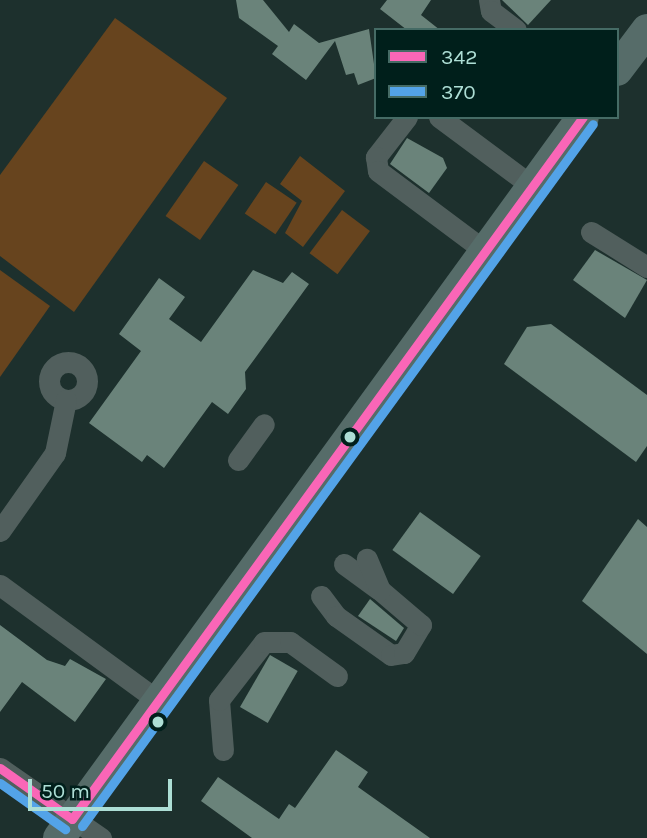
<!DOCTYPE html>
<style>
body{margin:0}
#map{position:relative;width:647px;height:838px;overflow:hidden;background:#1d302d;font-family:Karla,sans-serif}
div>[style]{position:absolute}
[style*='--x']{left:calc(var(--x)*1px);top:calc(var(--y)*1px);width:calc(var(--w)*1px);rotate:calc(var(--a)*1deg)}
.green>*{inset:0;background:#67441e;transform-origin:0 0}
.building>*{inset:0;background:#6a837a;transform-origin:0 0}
.minor>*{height:21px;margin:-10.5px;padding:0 10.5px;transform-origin:10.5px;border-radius:10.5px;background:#515f5d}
.minor>.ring{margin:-10.5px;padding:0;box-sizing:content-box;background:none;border:21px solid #515f5d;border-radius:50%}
.highway>*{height:32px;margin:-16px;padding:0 16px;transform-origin:16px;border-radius:16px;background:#566c69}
.bus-1>*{height:9px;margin:-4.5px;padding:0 4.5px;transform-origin:4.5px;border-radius:4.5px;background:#fa66b7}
.bus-2>*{height:9px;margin:-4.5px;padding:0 4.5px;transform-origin:4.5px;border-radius:4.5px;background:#53a3e8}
.dots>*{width:19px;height:19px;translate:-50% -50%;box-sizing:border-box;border:4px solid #001f1b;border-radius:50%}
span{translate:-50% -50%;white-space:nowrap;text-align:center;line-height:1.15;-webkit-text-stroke:7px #001f1b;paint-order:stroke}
.legend{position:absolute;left:374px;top:28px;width:245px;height:91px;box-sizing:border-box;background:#001f1b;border:2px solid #456b65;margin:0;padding:9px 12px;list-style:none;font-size:21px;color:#added5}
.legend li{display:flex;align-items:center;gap:14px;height:35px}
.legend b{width:35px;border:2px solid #456b65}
.scale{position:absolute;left:28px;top:779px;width:144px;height:32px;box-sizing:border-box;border:4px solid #added5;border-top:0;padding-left:9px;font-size:21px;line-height:24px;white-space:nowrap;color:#added5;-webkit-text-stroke:5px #001f1b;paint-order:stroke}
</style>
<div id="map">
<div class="green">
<div style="clip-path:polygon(115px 18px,227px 98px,74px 312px,0 256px,0 175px)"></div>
<div style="clip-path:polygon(300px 156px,345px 191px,303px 247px,285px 233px,302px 201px,280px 184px)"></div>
<div style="left:204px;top:161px;width:42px;height:67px;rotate:35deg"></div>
<div style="left:266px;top:182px;width:37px;height:38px;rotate:34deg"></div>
<div style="left:342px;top:210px;width:35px;height:54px;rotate:37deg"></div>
<div style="clip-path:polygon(0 270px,50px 306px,0 377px)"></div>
</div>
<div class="building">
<div style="clip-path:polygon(236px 0,263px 0,289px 32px,294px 24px,319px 43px,369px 29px,376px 78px,358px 85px,354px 73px,346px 75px,335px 41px,306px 80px,272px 54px,278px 46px,239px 18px)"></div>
<div style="clip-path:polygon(387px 0,431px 0,421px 15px,440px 30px,407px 30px,380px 9px)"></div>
<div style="clip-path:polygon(502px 0,551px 0,528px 25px)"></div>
<div style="clip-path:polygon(407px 138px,443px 158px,447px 168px,429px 193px,390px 164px)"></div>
<div style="clip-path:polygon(595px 250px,647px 280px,625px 318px,573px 280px)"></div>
<div style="clip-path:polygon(253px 270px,283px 283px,292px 272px,309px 284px,245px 372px,246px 389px,228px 414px,212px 402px,164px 468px,147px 455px,142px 462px,89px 423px,141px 351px,119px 334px,159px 278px,185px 297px,169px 319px,201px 342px)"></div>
<div style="clip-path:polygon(551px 324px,647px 395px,647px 446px,636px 462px,504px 364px,527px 327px)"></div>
<div style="left:420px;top:512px;width:75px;height:47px;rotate:36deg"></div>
<div style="clip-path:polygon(638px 519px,647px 527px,647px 654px,582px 601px)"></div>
<div style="clip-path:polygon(370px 599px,404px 628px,396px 641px,358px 616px)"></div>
<div style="clip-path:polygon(0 625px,47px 660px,65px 666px,70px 659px,106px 679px,75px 722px,22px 682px,0 712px)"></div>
<div style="left:270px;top:655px;width:32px;height:60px;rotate:30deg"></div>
<div style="clip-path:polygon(336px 750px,368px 772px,358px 787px,430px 838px,252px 838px,201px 801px,218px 777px,279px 819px,289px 804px,295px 808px)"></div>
</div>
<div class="minor">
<div style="--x:489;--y:0;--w:11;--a:80"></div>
<div style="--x:491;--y:11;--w:31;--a:37"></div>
<div style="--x:407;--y:117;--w:51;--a:127.8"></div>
<div style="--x:376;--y:157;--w:14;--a:82"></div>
<div style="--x:378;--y:171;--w:134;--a:36.8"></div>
<div style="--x:439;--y:117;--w:116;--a:36.6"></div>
<div style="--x:591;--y:232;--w:66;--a:32"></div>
<div class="ring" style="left:49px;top:362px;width:17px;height:17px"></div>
<div style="--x:238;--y:460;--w:44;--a:-54.2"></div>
<div style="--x:0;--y:531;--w:95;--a:-54.8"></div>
<div style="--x:55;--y:453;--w:54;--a:-78.3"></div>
<div style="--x:344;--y:564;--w:42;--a:36.3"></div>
<div style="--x:0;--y:585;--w:195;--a:36.2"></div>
<div style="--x:321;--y:596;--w:25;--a:53"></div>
<div style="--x:336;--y:616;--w:67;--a:35.3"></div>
<div style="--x:391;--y:655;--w:13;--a:-9"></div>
<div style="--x:404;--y:653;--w:33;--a:-59"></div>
<div style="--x:421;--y:625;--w:54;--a:-139.5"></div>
<div style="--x:380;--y:590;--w:34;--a:-113"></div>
<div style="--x:223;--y:750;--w:50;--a:-94.6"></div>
<div style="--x:219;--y:700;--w:73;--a:-52.2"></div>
<div style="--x:264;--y:642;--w:26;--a:0"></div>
<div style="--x:290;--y:642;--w:58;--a:35.9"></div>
<div style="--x:0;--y:768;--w:123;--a:34.7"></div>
</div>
<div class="highway">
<div style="--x:617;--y:70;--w:50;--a:-53.1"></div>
<div style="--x:59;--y:838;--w:891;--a:-53.99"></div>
</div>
<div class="bus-1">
<div style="--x:0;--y:768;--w:88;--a:35.3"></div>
<div style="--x:72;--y:819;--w:868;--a:-53.95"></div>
</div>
<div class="bus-2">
<div style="--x:0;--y:783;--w:80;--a:35.3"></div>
<div style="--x:82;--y:826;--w:868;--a:-53.95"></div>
</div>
<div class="dots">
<div style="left:350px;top:437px;background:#added5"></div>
<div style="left:158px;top:722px;background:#added5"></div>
</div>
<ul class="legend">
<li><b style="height:9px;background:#fa66b7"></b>342</li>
<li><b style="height:9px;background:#53a3e8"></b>370</li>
</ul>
<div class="scale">50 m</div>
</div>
